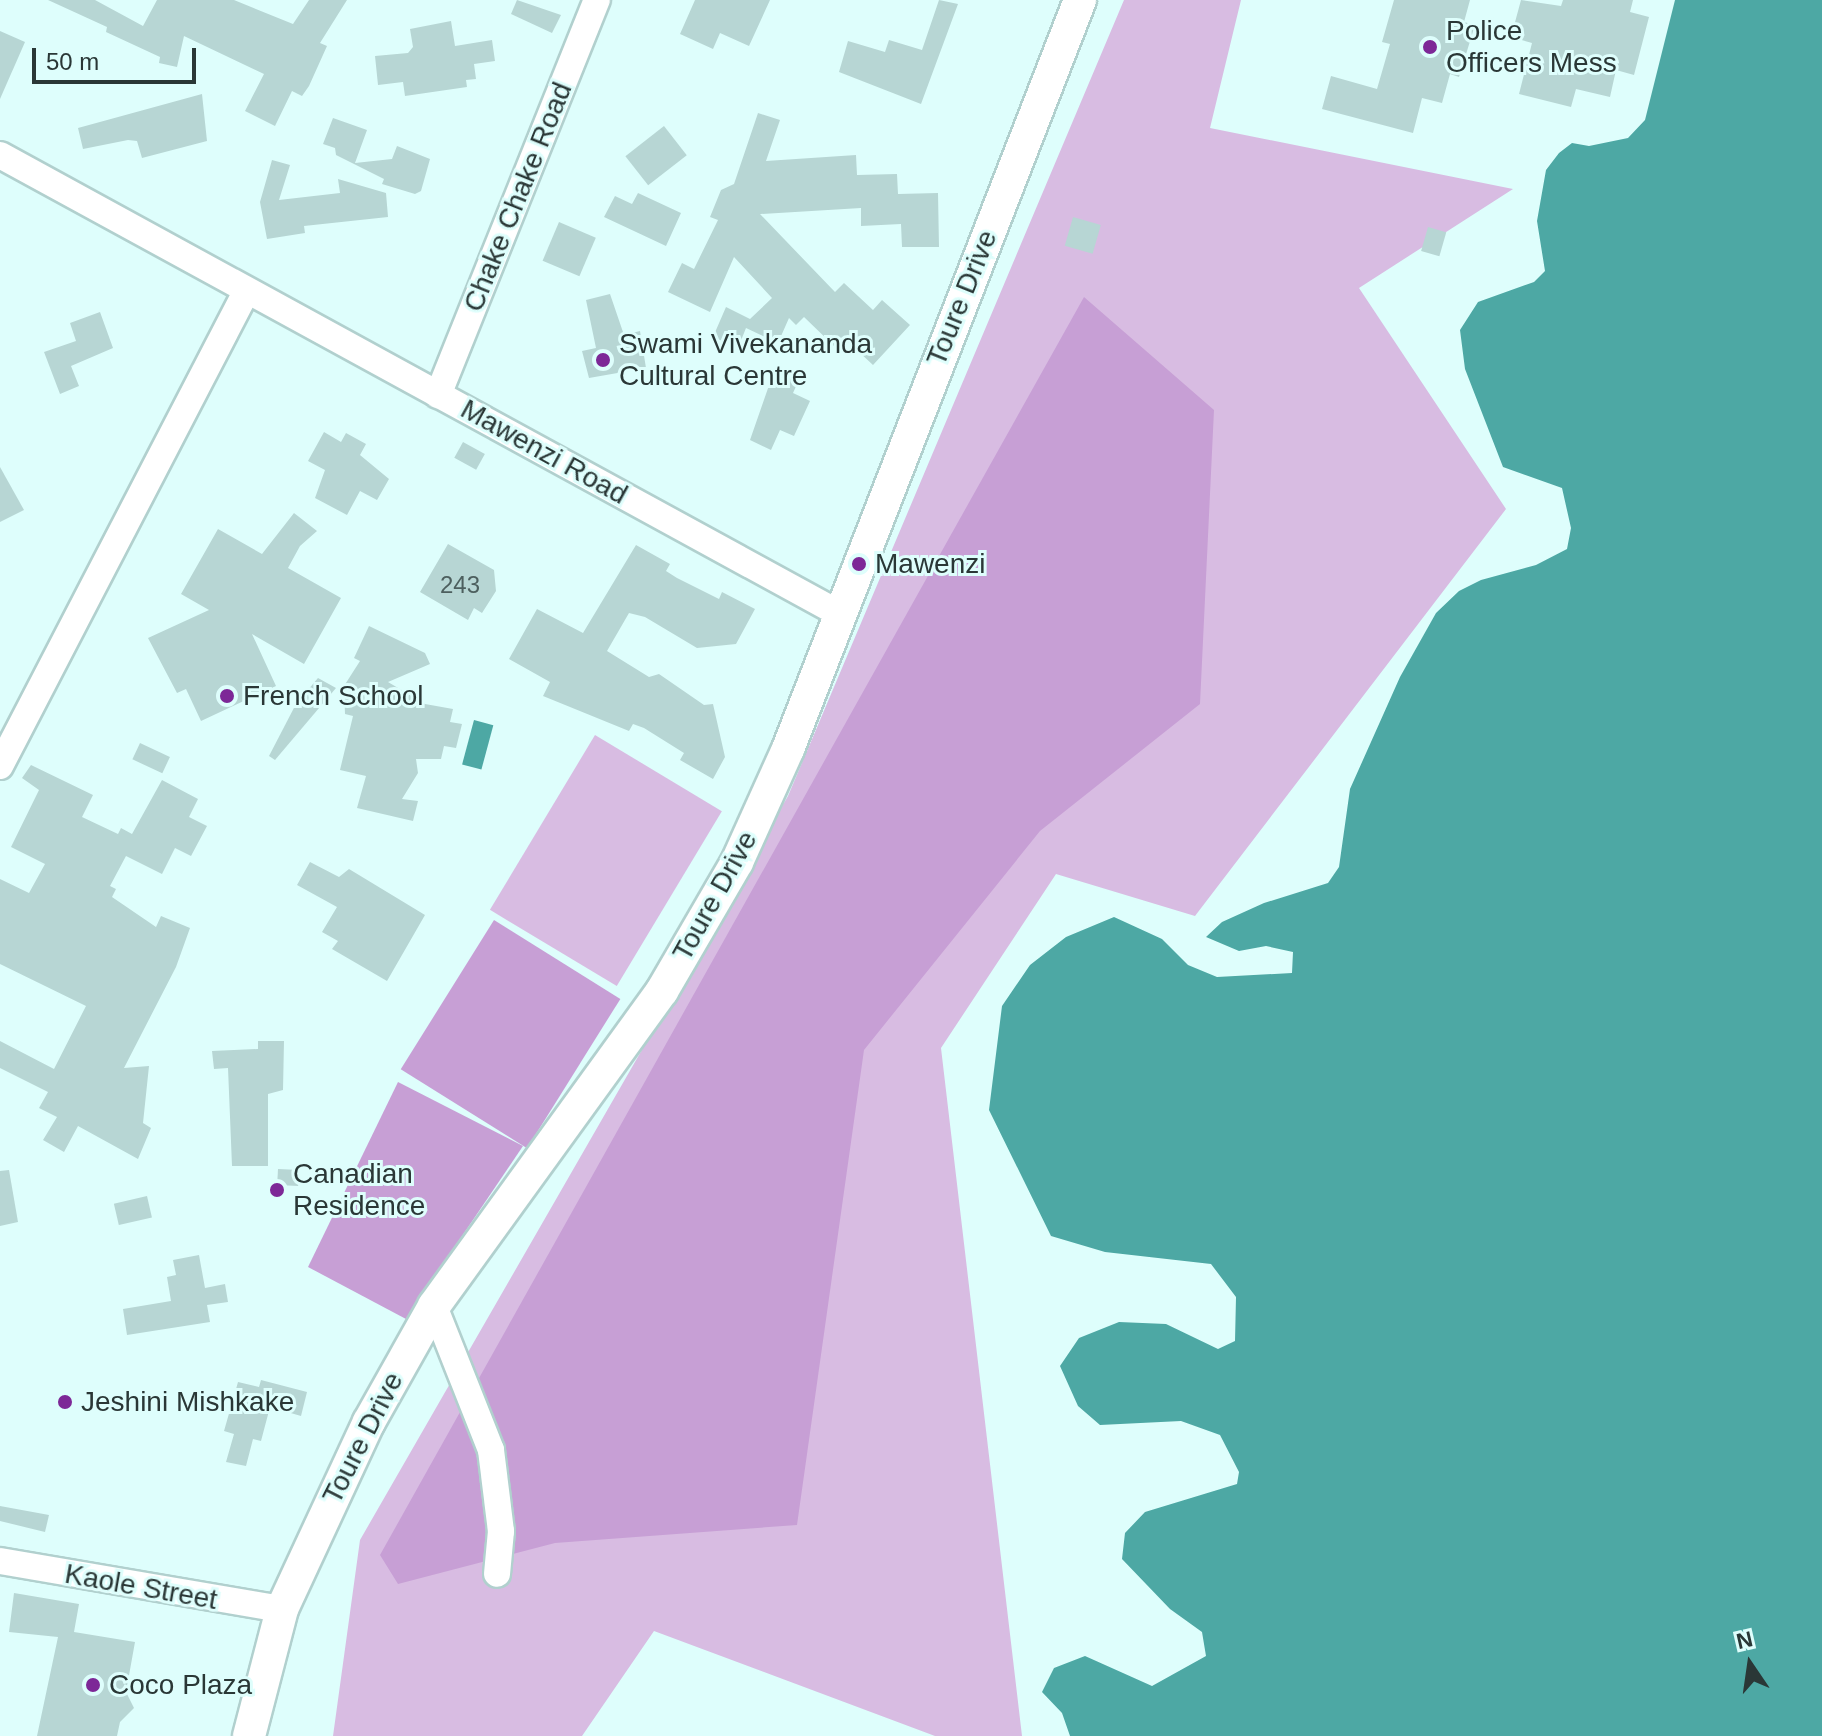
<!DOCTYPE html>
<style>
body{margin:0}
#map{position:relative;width:1822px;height:1736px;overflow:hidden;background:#defefc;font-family:Arial,sans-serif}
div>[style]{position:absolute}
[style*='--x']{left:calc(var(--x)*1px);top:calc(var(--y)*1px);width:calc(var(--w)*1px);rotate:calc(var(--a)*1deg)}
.green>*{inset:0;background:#d8bce2;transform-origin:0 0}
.forest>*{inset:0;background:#c79fd5;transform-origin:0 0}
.water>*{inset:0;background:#4da8a4;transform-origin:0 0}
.building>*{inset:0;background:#b7d6d4;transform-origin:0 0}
.roads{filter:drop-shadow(2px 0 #b1d0ce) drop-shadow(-2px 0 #b1d0ce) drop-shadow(0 2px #b1d0ce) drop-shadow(0 -2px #b1d0ce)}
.minor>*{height:26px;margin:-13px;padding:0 13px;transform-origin:13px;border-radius:13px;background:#fff}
.tertiary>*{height:32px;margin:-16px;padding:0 16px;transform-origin:16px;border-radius:16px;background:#fff}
.dots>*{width:22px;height:22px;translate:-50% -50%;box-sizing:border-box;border:4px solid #defefc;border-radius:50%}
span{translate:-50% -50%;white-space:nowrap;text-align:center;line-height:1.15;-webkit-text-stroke:6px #defefc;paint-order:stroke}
.number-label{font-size:24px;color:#4d5f5e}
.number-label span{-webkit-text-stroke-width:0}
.poi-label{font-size:28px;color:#2a3736}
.left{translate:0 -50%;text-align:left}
.street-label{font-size:28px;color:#2a3736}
.north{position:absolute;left:1710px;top:1624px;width:80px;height:80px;-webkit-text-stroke:6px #defefc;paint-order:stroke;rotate:347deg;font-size:22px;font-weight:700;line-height:32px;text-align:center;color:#2a3736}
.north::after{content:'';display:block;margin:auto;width:28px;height:36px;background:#2a3736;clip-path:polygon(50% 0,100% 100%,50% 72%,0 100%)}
.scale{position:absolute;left:32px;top:48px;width:164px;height:36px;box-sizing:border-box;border:4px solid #2a3736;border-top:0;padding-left:10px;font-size:24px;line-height:28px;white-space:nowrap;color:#2a3736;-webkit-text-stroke:6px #defefc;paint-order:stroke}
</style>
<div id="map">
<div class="green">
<div style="clip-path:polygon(1124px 0,1241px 0,1210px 128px,1513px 189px,1359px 288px,1506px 509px,1195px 916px,1056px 874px,941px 1048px,1022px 1736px,935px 1736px,654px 1631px,582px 1736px,333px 1736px,360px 1540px,788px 796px)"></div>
<div style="left:595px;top:735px;width:148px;height:204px;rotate:31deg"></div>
</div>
<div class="forest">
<div style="clip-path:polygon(1084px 297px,1214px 410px,1200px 704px,1040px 831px,864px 1050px,797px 1525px,555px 1543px,398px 1584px,380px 1555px)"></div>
<div style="left:494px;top:920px;width:149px;height:176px;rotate:32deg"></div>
<div style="clip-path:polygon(398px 1082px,523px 1146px,406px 1319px,308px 1267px)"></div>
</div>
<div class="water">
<div style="clip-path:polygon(1675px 0,1822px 0,1822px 1736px,1070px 1736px,1062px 1713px,1042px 1692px,1054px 1668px,1085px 1656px,1152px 1686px,1206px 1656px,1202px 1632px,1170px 1609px,1122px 1559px,1125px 1533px,1145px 1512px,1237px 1484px,1239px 1472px,1220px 1435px,1181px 1421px,1100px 1425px,1078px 1406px,1060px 1366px,1079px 1338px,1119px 1322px,1166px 1324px,1218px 1349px,1235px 1341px,1236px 1297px,1211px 1264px,1105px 1252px,1051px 1236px,989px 1110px,1002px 1006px,1030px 965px,1066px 937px,1114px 917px,1162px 939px,1188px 965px,1217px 977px,1292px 973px,1293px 952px,1266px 946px,1239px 951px,1206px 937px,1222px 922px,1264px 903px,1328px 883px,1339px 867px,1350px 789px,1400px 677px,1436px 613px,1459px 591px,1481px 580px,1536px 565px,1567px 549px,1571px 528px,1562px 488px,1503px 467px,1465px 369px,1460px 330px,1478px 302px,1534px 282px,1545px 271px,1537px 221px,1546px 170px,1559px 153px,1572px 143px,1589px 146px,1628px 138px,1645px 120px)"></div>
<div style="left:474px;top:720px;width:20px;height:46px;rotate:15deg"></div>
</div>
<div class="building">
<div style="clip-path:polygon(48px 0,95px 0,143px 26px,157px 0,234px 0,293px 24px,309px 0,347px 0,320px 43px,327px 46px,309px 86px,302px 96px,292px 91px,275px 126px,245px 111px,264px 74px,184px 36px,177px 67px,159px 63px,160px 57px,106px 32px,107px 27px)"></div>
<div style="clip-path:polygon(517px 0,561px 15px,552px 33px,511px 14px)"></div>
<div style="clip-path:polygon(695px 0,770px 0,749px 46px,720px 33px,713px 49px,680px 34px)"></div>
<div style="clip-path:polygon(939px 0,958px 4px,921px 104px,839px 72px,848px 41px,885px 52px,889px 40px,922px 50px)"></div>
<div style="clip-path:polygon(1394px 0,1470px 0,1464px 22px,1475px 25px,1459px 77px,1450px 74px,1442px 103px,1422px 98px,1413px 133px,1322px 109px,1331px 76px,1377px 89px,1390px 44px,1382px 42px)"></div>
<div style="clip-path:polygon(1521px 0,1561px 6px,1563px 0,1633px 0,1630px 12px,1649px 17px,1634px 75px,1616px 70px,1610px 97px,1576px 89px,1571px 107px,1519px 94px,1532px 43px,1511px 37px)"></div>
<div style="clip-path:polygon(451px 21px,455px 46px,492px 40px,495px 61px,474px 64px,476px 79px,466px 80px,467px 87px,405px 96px,403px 82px,378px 85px,375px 56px,408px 53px,413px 47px,410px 29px)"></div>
<div style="clip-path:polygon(0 31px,25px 42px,0 99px)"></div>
<div style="clip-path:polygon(202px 94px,207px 141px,142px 158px,137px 141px,128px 140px,83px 149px,78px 128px)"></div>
<div style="clip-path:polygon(758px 113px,780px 120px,766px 161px,856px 155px,857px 175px,897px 174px,898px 194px,938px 193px,939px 247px,902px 247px,901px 224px,861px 226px,861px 208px,760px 214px,835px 292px,844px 283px,873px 310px,882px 300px,910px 325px,873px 365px,843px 337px,834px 346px,804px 317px,796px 325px,789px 318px,778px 343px,746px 328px,738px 348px,713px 337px,726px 307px,750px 319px,772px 298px,734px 257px,710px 312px,668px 292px,682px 263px,694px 269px,718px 220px,710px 217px,721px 190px,734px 184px)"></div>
<div style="clip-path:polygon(333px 118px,367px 130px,355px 163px,392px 159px,397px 146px,430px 159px,421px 191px,415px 194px,382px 184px,384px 179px,336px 155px,335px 148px,323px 144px)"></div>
<div style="left:664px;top:126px;width:37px;height:49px;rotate:52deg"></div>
<div style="clip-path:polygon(272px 160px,290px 165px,279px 200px,340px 193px,338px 179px,386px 193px,388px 217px,304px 226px,305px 233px,267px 239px,260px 202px)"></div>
<div style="clip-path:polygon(638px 193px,681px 213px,666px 246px,604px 217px,615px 196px,632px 204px)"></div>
<div style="left:1073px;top:217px;width:29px;height:30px;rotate:16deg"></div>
<div style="left:559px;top:222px;width:40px;height:42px;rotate:23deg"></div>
<div style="left:1428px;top:227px;width:19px;height:25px;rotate:16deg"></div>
<div style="clip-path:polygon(610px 294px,624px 335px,640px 331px,646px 368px,589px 378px,582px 351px,596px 348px,586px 300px)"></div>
<div style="clip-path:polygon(100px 312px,113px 348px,71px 366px,79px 386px,60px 394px,44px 352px,76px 341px,70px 323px)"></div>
<div style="clip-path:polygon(774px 371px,798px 382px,793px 393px,810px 401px,794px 436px,780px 430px,771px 450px,750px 440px)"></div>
<div style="clip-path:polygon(324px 432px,341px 442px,346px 433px,366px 444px,360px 455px,389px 479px,377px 500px,360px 491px,347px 515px,315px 498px,325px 470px,308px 461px)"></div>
<div style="left:463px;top:442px;width:25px;height:18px;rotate:29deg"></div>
<div style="clip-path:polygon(0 467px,24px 510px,0 522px)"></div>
<div style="clip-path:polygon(294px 513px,317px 531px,300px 546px,288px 568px,341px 598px,304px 664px,252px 634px,276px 686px,201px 721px,186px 689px,177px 693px,148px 638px,209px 610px,181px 594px,218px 529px,262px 554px)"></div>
<div style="clip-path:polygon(448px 544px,494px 570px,496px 591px,482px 613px,474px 608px,468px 620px,420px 592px)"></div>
<div style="clip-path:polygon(636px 545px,670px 564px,666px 571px,677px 578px,719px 599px,722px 592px,755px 609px,736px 644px,697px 648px,645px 617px,629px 613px,607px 651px,649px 677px,659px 674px,704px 705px,713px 704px,725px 757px,713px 779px,680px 760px,684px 753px,644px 728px,633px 724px,629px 731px,543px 696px,550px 682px,509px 659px,537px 609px,583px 633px)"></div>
<div style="clip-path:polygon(369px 626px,425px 653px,430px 664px,388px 682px,425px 704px,453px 709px,450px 722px,462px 724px,456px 748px,444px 746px,441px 759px,416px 759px,418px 773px,402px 799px,418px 801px,413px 821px,357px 808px,366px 776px,340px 770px,353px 716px,345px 714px,344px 686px,360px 661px,354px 658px)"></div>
<div style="clip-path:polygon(318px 678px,336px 688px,275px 760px,269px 756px,296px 704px)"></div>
<div style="left:140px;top:743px;width:33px;height:18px;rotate:25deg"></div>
<div style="clip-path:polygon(31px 765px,93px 795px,82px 817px,118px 834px,121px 828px,132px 834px,162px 780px,198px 799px,189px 817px,207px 826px,191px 856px,175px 848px,162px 874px,126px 856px,110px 886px,116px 889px,112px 897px,156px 927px,161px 916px,190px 928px,176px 967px,124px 1068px,149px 1066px,143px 1123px,151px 1128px,138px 1159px,78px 1126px,64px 1152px,43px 1140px,57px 1117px,39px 1108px,48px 1092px,0 1068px,0 1041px,54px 1069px,86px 1006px,0 964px,0 879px,29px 893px,45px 864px,11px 847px,39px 790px,22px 778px)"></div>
<div style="clip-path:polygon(310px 862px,339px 877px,349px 869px,425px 915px,387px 981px,332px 949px,338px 941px,322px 932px,337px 907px,297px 885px)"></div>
<div style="clip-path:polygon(258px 1041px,284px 1041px,283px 1090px,268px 1094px,268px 1166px,232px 1166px,228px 1068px,214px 1069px,212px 1051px,258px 1049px)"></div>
<div style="left:278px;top:1169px;width:21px;height:16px;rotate:3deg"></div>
<div style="clip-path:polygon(9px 1170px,18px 1222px,0 1226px,0 1171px)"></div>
<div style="left:147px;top:1196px;width:22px;height:34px;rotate:77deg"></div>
<div style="clip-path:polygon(199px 1255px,205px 1288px,225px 1284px,228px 1302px,207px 1305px,210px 1322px,127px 1335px,123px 1309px,171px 1301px,167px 1277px,176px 1275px,173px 1260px)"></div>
<div style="clip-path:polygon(261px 1380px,307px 1392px,301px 1416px,270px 1407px,261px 1441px,253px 1439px,246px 1466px,226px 1462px,234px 1434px,224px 1431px,238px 1382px,259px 1387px)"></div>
<div style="clip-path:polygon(0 1506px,49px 1515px,45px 1532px,0 1521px)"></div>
<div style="clip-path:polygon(14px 1593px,79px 1604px,74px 1632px,135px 1642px,126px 1692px,134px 1708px,120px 1722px,117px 1736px,37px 1736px,58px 1637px,9px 1632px)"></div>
</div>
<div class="roads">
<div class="minor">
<div style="--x:0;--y:155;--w:957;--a:28.65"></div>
<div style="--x:438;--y:395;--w:426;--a:-68.1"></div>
<div style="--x:0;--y:766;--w:534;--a:-62.57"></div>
<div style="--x:434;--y:1306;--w:155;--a:68.4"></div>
<div style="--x:491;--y:1450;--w:82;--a:83"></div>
<div style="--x:501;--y:1531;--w:43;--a:95.3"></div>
<div style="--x:0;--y:1561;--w:286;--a:9.7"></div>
</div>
<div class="tertiary">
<div style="--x:249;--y:1736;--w:131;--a:-75.4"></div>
<div style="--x:282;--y:1609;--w:206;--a:-65.1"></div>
<div style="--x:369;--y:1422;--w:133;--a:-60.7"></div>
<div style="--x:434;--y:1306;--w:389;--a:-54.1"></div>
<div style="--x:662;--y:991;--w:149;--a:-59.8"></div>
<div style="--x:737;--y:862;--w:124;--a:-65.7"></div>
<div style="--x:788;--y:749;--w:804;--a:-68.7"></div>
</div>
</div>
<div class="dots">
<div style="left:1430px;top:47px;background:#7d2897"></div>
<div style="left:603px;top:360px;background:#7d2897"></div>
<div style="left:859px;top:564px;background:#7d2897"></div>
<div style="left:227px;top:696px;background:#7d2897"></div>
<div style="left:277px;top:1190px;background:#7d2897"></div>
<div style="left:65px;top:1402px;background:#7d2897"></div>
<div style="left:93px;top:1685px;background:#7d2897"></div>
</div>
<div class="number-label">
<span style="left:460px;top:585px">243</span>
</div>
<div class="poi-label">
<span class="left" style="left:1446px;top:47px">Police<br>Officers Mess</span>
<span class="left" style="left:619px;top:360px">Swami Vivekananda<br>Cultural Centre</span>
<span class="left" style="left:875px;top:564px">Mawenzi</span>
<span class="left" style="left:243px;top:696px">French School</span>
<span class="left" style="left:293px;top:1190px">Canadian<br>Residence</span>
<span class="left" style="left:81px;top:1402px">Jeshini Mishkake</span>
<span class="left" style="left:109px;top:1685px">Coco Plaza</span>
</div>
<div class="street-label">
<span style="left:518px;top:197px;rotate:-68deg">Chake Chake Road</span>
<span style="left:962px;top:298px;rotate:-68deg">Toure Drive</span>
<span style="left:544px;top:452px;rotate:29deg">Mawenzi Road</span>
<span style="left:715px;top:896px;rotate:-61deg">Toure Drive</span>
<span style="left:363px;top:1438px;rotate:-63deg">Toure Drive</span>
<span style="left:141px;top:1587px;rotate:10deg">Kaole Street</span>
</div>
<div class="north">N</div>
<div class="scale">50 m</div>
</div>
